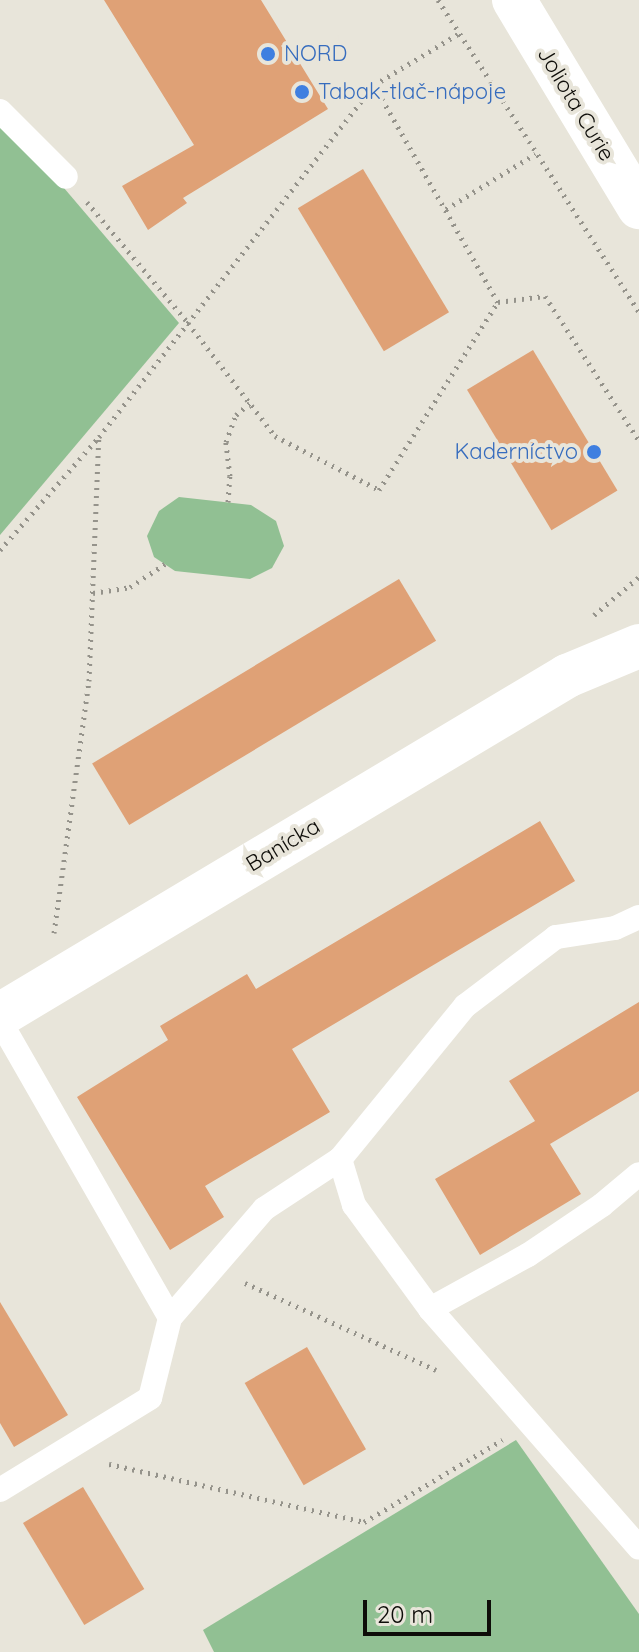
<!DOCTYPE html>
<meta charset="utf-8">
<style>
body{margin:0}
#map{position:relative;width:639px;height:1652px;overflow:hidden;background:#e8e5da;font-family:Quicksand,sans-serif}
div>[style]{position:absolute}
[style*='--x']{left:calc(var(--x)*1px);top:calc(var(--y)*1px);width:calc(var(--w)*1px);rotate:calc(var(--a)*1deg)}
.green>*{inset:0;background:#91c093}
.building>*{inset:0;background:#dfa176;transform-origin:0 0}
.path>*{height:5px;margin-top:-2.5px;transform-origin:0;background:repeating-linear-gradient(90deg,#95938b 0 2px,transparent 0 8px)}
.service>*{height:24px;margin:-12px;padding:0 12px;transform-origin:12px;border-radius:12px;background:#fff}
.minor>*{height:44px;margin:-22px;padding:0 22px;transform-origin:22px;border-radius:22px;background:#fff}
.dots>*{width:22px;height:22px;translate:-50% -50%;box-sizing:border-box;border:4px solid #e8e5da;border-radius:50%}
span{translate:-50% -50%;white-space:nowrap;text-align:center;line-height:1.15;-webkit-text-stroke:8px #e8e5da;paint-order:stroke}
.shop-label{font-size:22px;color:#366cbe}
.left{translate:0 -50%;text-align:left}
.right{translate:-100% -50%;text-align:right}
.street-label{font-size:22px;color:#0e0d09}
.scale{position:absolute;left:363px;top:1600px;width:128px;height:36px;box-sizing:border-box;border:4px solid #0e0d09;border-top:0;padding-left:10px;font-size:24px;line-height:28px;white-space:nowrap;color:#0e0d09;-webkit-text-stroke:6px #e8e5da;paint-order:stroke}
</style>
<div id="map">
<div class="green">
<div style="clip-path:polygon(0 125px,64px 188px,179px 323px,0 535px)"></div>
<div style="clip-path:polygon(179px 497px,251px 505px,276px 521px,284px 546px,272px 568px,250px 579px,175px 571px,154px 557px,147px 536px,159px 511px)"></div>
<div style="clip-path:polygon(516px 1440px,639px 1614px,639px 1652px,214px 1652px,203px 1630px)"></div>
</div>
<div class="building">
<div style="clip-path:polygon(104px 0,261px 0,328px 109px,183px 198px,187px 203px,148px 230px,122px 186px,194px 145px)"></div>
<div style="left:363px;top:169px;width:167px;height:76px;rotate:59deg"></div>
<div style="left:533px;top:350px;width:164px;height:77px;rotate:59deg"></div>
<div style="left:399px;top:579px;width:72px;height:358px;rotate:59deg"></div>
<div style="clip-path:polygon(540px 821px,575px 881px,292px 1049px,330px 1112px,205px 1186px,224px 1217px,170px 1250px,77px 1097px,168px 1040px,160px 1026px,247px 974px,256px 989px)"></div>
<div style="clip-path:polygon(639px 1002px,639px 1091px,550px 1144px,581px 1194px,480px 1255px,435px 1179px,535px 1121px,509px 1081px)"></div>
<div style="clip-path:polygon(0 1302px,68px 1415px,14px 1447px,0 1423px)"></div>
<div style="left:307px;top:1347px;width:118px;height:72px;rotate:60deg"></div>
<div style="left:83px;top:1487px;width:119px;height:70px;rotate:59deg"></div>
</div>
<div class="path">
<div style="--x:438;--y:0;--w:371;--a:57.2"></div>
<div style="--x:374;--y:85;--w:250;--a:60.3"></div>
<div style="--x:498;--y:302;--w:47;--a:-7.3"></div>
<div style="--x:545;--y:296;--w:173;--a:57"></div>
<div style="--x:87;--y:202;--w:158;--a:50.1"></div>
<div style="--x:188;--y:323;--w:143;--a:52.4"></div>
<div style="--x:275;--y:436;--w:117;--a:27.4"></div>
<div style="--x:379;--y:490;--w:222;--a:-57.7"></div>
<div style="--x:446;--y:209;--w:105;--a:-31.7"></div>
<div style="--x:228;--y:502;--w:26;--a:-86"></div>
<div style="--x:230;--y:476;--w:34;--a:-97"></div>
<div style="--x:226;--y:442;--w:29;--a:-70"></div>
<div style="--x:236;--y:415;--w:18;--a:-41"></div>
<div style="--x:0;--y:550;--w:150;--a:-48.8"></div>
<div style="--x:93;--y:593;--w:37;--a:-9"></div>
<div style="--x:130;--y:587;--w:42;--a:-33.3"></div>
<div style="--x:594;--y:615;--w:59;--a:-40.2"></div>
<div style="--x:54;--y:933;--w:254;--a:-82.1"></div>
<div style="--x:89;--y:681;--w:244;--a:-87.7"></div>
<div style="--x:99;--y:437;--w:447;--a:-52"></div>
<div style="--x:374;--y:85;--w:98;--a:-31.3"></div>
<div style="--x:245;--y:1283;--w:210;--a:24.5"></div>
<div style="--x:109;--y:1464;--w:262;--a:12.8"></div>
<div style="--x:364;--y:1522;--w:161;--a:-30.7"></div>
</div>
<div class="service">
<div style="--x:0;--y:111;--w:93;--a:45"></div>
<div style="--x:639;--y:917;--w:26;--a:155"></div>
<div style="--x:615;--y:928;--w:60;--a:171.3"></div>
<div style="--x:556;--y:937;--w:114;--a:142.8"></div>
<div style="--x:465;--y:1006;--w:198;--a:129.2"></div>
<div style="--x:340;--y:1159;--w:48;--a:73.1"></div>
<div style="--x:354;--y:1205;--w:129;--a:53.8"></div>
<div style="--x:430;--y:1309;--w:317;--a:48.8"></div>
<div style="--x:0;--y:1021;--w:342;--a:60.2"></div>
<div style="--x:170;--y:1318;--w:82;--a:104"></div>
<div style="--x:150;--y:1398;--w:176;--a:148.5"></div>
<div style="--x:430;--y:1309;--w:112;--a:-28.9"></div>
<div style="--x:528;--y:1255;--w:89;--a:-34"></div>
<div style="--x:602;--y:1205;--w:48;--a:-40"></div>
<div style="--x:170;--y:1318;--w:144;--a:-49.2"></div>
<div style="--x:264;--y:1209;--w:91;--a:-33.3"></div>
</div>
<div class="minor">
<div style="--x:514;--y:0;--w:242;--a:58.9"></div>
<div style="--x:0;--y:1015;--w:661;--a:-30.87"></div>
<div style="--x:567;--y:676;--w:78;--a:-22.6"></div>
</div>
<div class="dots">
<div style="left:268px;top:54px;background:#3f7fe0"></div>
<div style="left:302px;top:92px;background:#3f7fe0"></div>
<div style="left:594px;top:452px;background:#3f7fe0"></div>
</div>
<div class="shop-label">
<span class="left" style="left:284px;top:54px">NORD</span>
<span class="left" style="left:318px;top:92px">Tabak-tlač-nápoje</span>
<span class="right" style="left:578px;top:452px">Kaderníctvo</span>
</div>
<div class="street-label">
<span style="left:576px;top:104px;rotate:59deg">Joliota Curie</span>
<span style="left:283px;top:845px;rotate:-31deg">Banícka</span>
</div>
<div class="scale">20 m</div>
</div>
